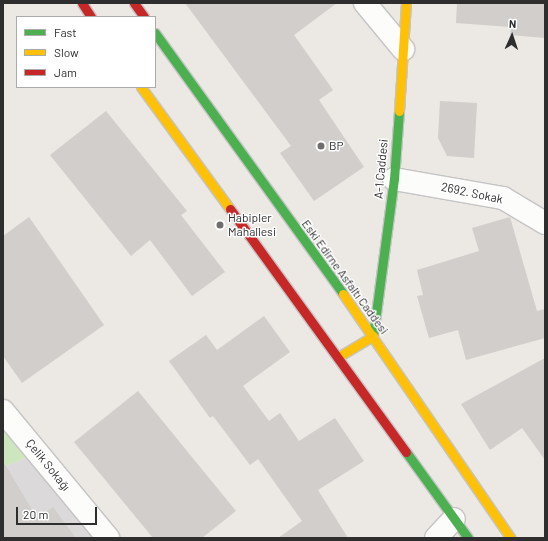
<!DOCTYPE html>
<meta charset="utf-8">
<style>
body{margin:0}
#map{position:relative;width:548px;height:541px;overflow:hidden;background:#ece8e4;font-family:Barlow,sans-serif}
div>[style]{position:absolute}
[style*='--x']{left:calc(var(--x)*1px);top:calc(var(--y)*1px);width:calc(var(--w)*1px);rotate:calc(var(--a)*1deg)}
.industrial>*{inset:0;background:#dcd9db}
.green>*{inset:0;background:#cee6be}
.building>*{inset:0;background:#d1cecb}
.roads{filter:drop-shadow(1px 0 #c5c4c5) drop-shadow(-1px 0 #c5c4c5) drop-shadow(0 1px #c5c4c5) drop-shadow(0 -1px #c5c4c5)}
.street>*{height:22px;margin:-11px;padding:0 11px;transform-origin:11px;border-radius:11px;background:#fcfcfb}
.fast>*{height:9px;margin:-4.5px;padding:0 4.5px;transform-origin:4.5px;border-radius:4.5px;background:#4caf50}
.slow>*{height:9px;margin:-4.5px;padding:0 4.5px;transform-origin:4.5px;border-radius:4.5px;background:#ffc107}
.jam>*{height:9px;margin:-4.5px;padding:0 4.5px;transform-origin:4.5px;border-radius:4.5px;background:#c62828}
.dots>*{width:11px;height:11px;translate:-50% -50%;box-sizing:border-box;border:2px solid #fff;border-radius:50%}
span{translate:-50% -50%;white-space:nowrap;text-align:center;line-height:1.15;-webkit-text-stroke:3px #fff;paint-order:stroke}
.poi-label{font-size:12px;color:#2e2e2e}
.left{translate:0 -50%;text-align:left}
.street-label{font-size:12px;color:#2e2e2e}
.frame{position:absolute;inset:0;border:4px solid #2e2e2e;pointer-events:none}
.legend{position:absolute;left:16px;top:16px;width:140px;height:72px;box-sizing:border-box;background:#fff;border:1px solid #ababab;margin:0;padding:5px 7px;list-style:none;font-size:12px;color:#2e2e2e}
.legend li{display:flex;align-items:center;gap:8px;height:20px}
.legend b{width:20px;border:1px solid #ababab}
.north{position:absolute;left:492px;top:16px;width:40px;height:40px;-webkit-text-stroke:3px #fff;paint-order:stroke;rotate:3deg;font-size:11px;font-weight:700;line-height:16px;text-align:center;color:#2e2e2e}
.north::after{content:'';display:block;margin:auto;width:14px;height:18px;background:#2e2e2e;clip-path:polygon(50% 0,100% 100%,50% 72%,0 100%)}
.scale{position:absolute;left:16px;top:507px;width:81px;height:18px;box-sizing:border-box;border:2px solid #2e2e2e;border-top:0;padding-left:5px;font-size:12px;line-height:14px;white-space:nowrap;color:#2e2e2e;-webkit-text-stroke:3px #fff;paint-order:stroke}
</style>
<div id="map">
<div class="industrial">
<div style="clip-path:polygon(28px 457px,96px 538px,3px 538px,3px 467px)"></div>
</div>
<div class="green">
<div style="clip-path:polygon(3px 428px,28px 457px,3px 467px)"></div>
</div>
<div class="building">
<div style="clip-path:polygon(185px 3px,337px 3px,294px 35px,333px 90px,319px 100px,364px 167px,314px 201px,280px 153px,291px 146px)"></div>
<div style="clip-path:polygon(457px 3px,545px 3px,545px 38px,510px 35px,511px 27px,456px 23px)"></div>
<div style="clip-path:polygon(440px 101px,477px 103px,474px 158px,447px 156px,438px 138px)"></div>
<div style="clip-path:polygon(106px 111px,187px 211px,181px 215px,225px 272px,192px 296px,150px 240px,131px 256px,50px 155px)"></div>
<div style="clip-path:polygon(29px 217px,104px 325px,22px 383px,3px 356px,3px 236px)"></div>
<div style="clip-path:polygon(510px 217px,537px 311px,545px 309px,545px 338px,466px 360px,458px 330px,429px 338px,417px 296px,423px 295px,417px 270px,479px 251px,472px 228px)"></div>
<div style="clip-path:polygon(264px 316px,290px 352px,243px 386px,269px 421px,280px 413px,299px 441px,335px 418px,364px 461px,318px 490px,348px 538px,278px 538px,302px 521px,258px 459px,250px 465px,213px 416px,210px 418px,169px 361px,206px 335px,217px 350px)"></div>
<div style="clip-path:polygon(545px 358px,545px 460px,522px 428px,490px 450px,461px 404px)"></div>
<div style="clip-path:polygon(138px 391px,236px 511px,202px 538px,153px 538px,74px 442px)"></div>
<div style="clip-path:polygon(3px 461px,37px 518px,53px 507px,76px 538px,3px 538px)"></div>
</div>
<div class="roads">
<div class="street">
<div style="--x:365;--y:3;--w:60;--a:50.4"></div>
<div style="--x:394;--y:179;--w:111;--a:9.9"></div>
<div style="--x:503;--y:198;--w:49;--a:30.8"></div>
<div style="--x:3;--y:411;--w:165;--a:50.4"></div>
<div style="--x:436;--y:538;--w:26;--a:-47"></div>
</div>
<div class="fast">
<div style="--x:155;--y:33;--w:322;--a:54.2"></div>
<div style="--x:373;--y:336;--w:158;--a:-82.4"></div>
<div style="--x:394;--y:179;--w:68;--a:-85.8"></div>
<div style="--x:406;--y:452;--w:106;--a:54.2"></div>
</div>
<div class="slow">
<div style="--x:141;--y:87;--w:151;--a:53.9"></div>
<div style="--x:399;--y:111;--w:108;--a:-86.3"></div>
<div style="--x:343;--y:294;--w:296;--a:55.5"></div>
<div style="--x:338;--y:357;--w:41;--a:-31"></div>
</div>
<div class="jam">
<div style="--x:82;--y:3;--w:17;--a:57"></div>
<div style="--x:134;--y:3;--w:17;--a:54"></div>
<div style="--x:230;--y:209;--w:300;--a:54.1"></div>
</div>
</div>
<div class="dots">
<div style="left:321px;top:146px;background:#706f6e"></div>
<div style="left:220px;top:225px;background:#706f6e"></div>
</div>
<div class="poi-label">
<span class="left" style="left:329px;top:146px">BP</span>
<span class="left" style="left:228px;top:225px">Habipler<br>Mahallesi</span>
</div>
<div class="street-label">
<span style="left:381px;top:169px;rotate:-85deg">A-1 Caddesi</span>
<span style="left:472px;top:193px;rotate:12deg">2692. Sokak</span>
<span style="left:345px;top:277px;rotate:54deg">Eski Edirne Asfaltı Caddesi</span>
<span style="left:48px;top:465px;rotate:51deg">Çelik Sokağı</span>
</div>
<div class="frame"></div>
<ul class="legend">
<li><b style="height:5px;background:#4caf50"></b>Fast</li>
<li><b style="height:5px;background:#ffc107"></b>Slow</li>
<li><b style="height:5px;background:#c62828"></b>Jam</li>
</ul>
<div class="north">N</div>
<div class="scale">20 m</div>
</div>
